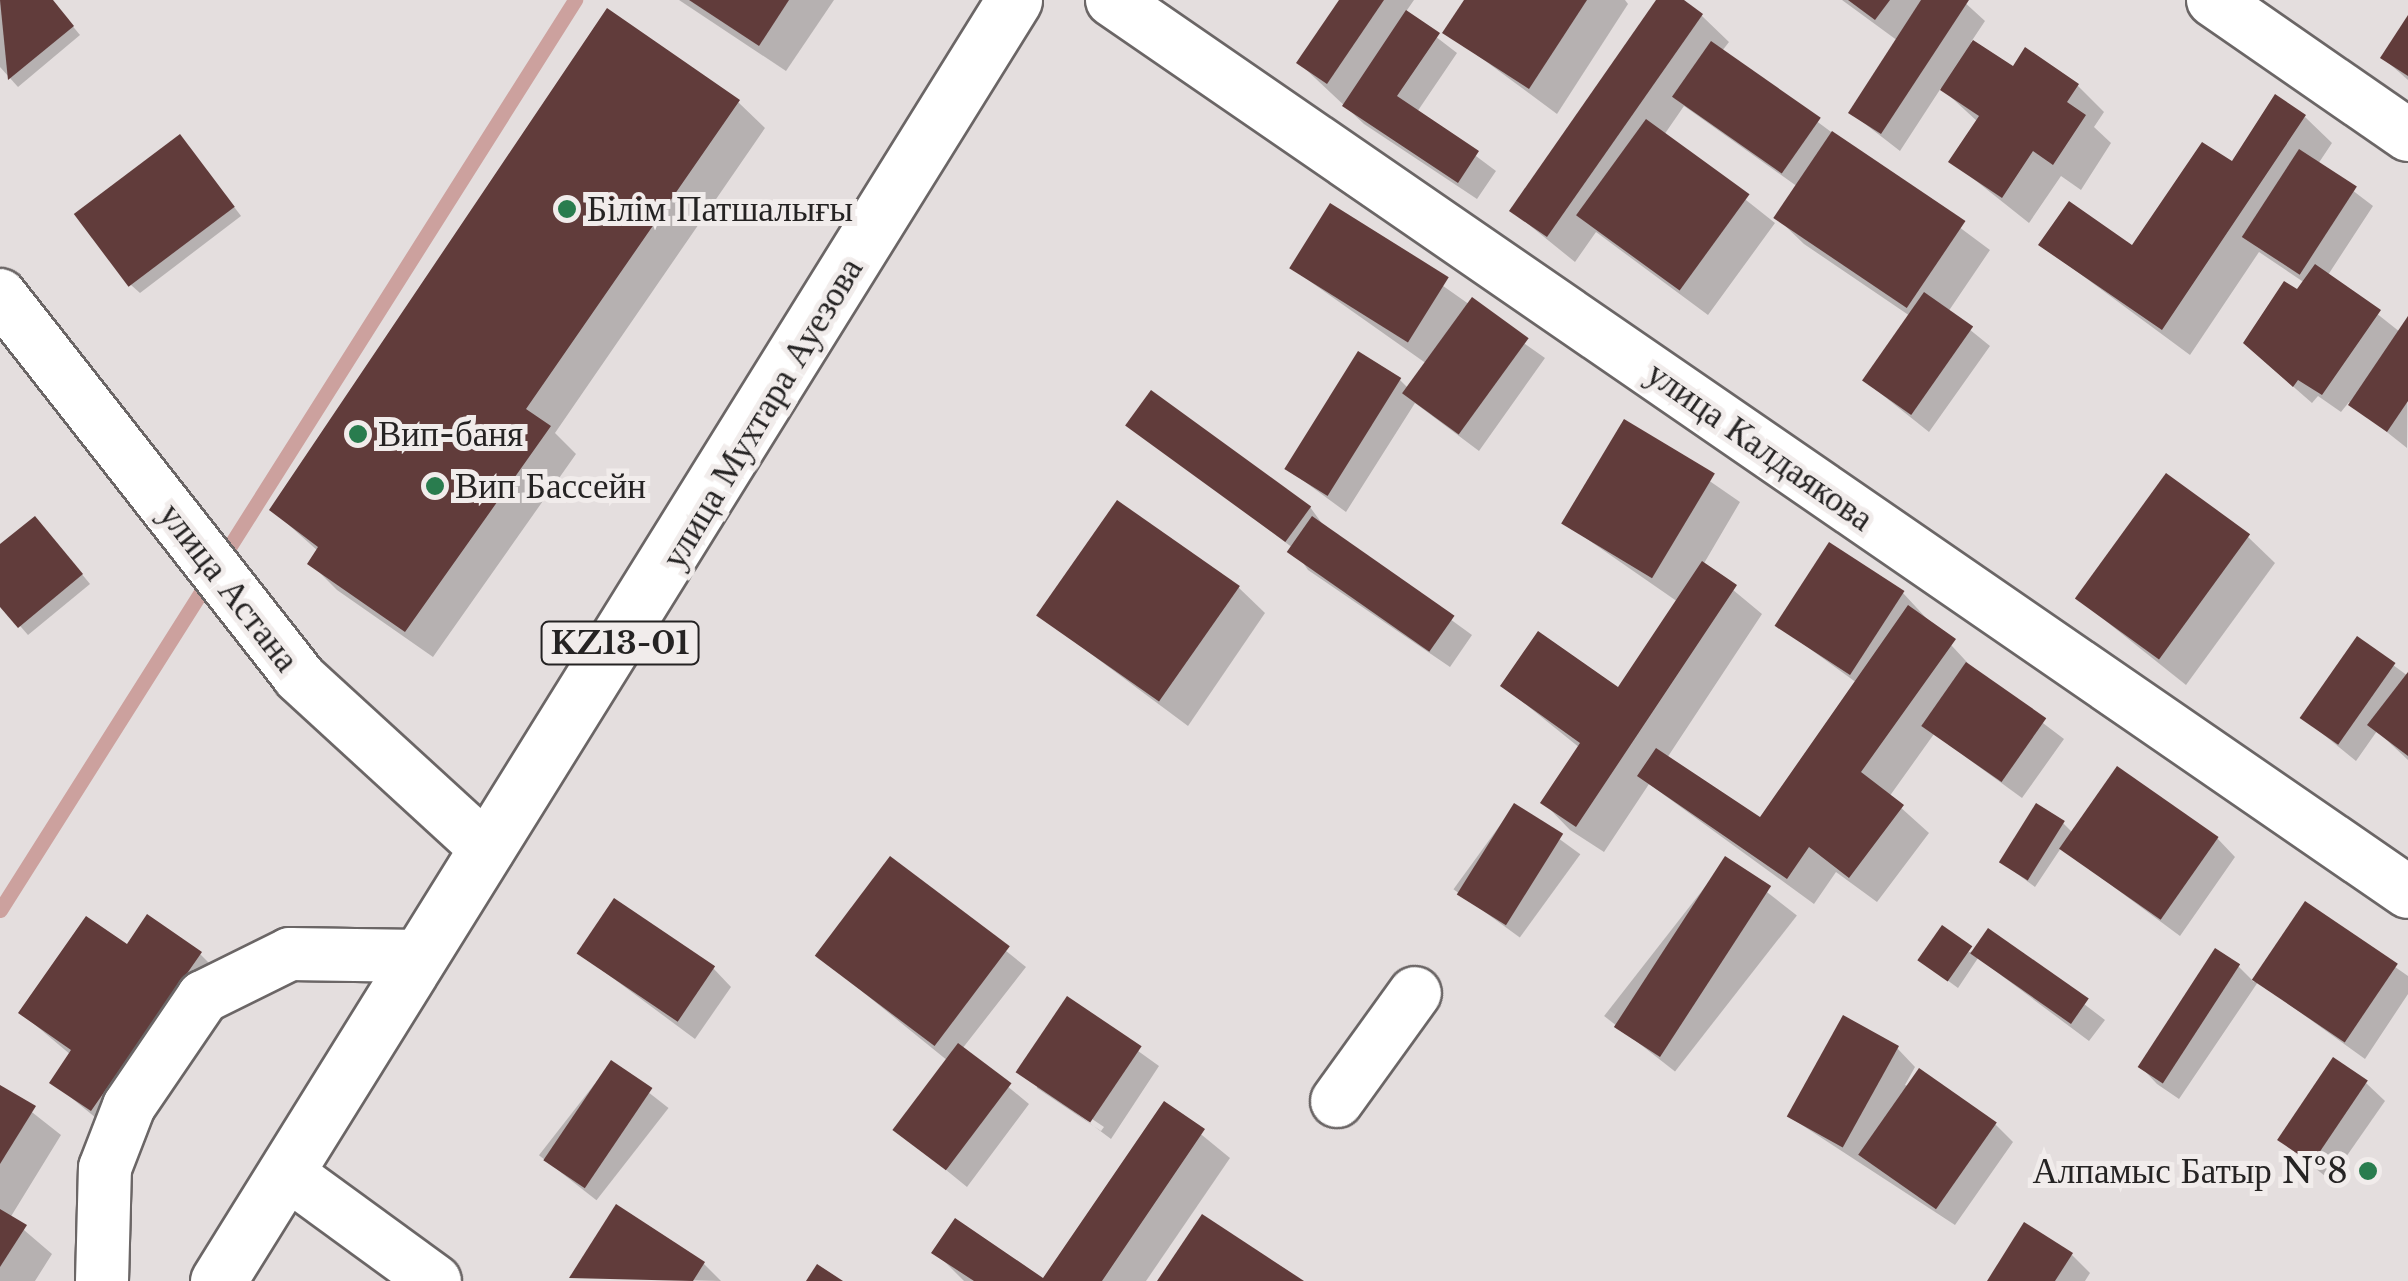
<!DOCTYPE html>
<meta charset="utf-8">
<style>
body{margin:0}
#map{position:relative;width:2408px;height:1281px;overflow:hidden;background:#e4dede;font-family:"Libre Baskerville",serif}
div>[style]{position:absolute}
[style*='--x']{left:calc(var(--x)*1px);top:calc(var(--y)*1px);width:calc(var(--w)*1px);rotate:calc(var(--a)*1deg)}
.shadow>*{inset:0;background:#0003;transform-origin:0 0}
.stream>*{height:15px;margin:-7.5px;padding:0 7.5px;transform-origin:7.5px;border-radius:7.5px;background:#cca19e}
.building>*{inset:0;background:#613c3b;transform-origin:0 0}
.roads{filter:drop-shadow(2px 0 #6b6666) drop-shadow(-2px 0 #6b6666) drop-shadow(0 2px #6b6666) drop-shadow(0 -2px #6b6666)}
.minor>*{height:52px;margin:-26px;padding:0 26px;transform-origin:26px;border-radius:26px;background:#fff}
.major>*{height:55px;margin:-27.5px;padding:0 27.5px;transform-origin:27.5px;border-radius:27.5px;background:#fff}
.dots>*{width:28px;height:28px;translate:-50% -50%;box-sizing:border-box;border:5px solid #f1eceb;border-radius:50%}
span{translate:-50% -50%;white-space:nowrap;text-align:center;line-height:1.15;-webkit-text-stroke:10px #f1eceb;paint-order:stroke}
.shield-label span{padding:2px 8px;background:#f1eceb;border:2px solid;border-radius:8px;-webkit-text-stroke-width:0}
.shield-label{font-size:32px;color:#252323;font-weight:700}
.poi-label{font-size:35px;color:#252323}
.left{translate:0 -50%;text-align:left}
.right{translate:-100% -50%;text-align:right}
.street-label{font-size:35px;color:#252323}
</style>
<div id="map">
<div class="shadow">
<div style="clip-path:polygon(0 0,51px 0,80px 35px,18px 87px,0 67px)"></div>
<div style="clip-path:polygon(679px 0,834px 0,786px 71px)"></div>
<div style="clip-path:polygon(1342px 0,1414px 0,1405px 13px,1457px 53px,1417px 112px,1496px 171px,1477px 199px,1364px 124px,1299px 63px)"></div>
<div style="clip-path:polygon(1467px 0,1625px 0,1628px 4px,1557px 114px,1446px 32px)"></div>
<div style="clip-path:polygon(1659px 0,1702px 16px,1729px 42px,1722px 51px,1990px 250px,1948px 312px,1990px 346px,1929px 432px,1865px 381px,1910px 316px,1804px 244px,1777px 218px,1798px 187px,1684px 106px,1664px 135px,1775px 223px,1708px 315px,1596px 232px,1575px 262px,1512px 211px)"></div>
<div style="clip-path:polygon(1842px 0,1962px 0,1985px 21px,1971px 42px,2013px 70px,2078px 86px,2104px 112px,2094px 127px,2111px 143px,2081px 190px,2061px 176px,2029px 223px,1951px 161px,1978px 122px,1941px 88px,1900px 151px,1851px 113px,1898px 41px)"></div>
<div style="clip-path:polygon(2408px 20px,2408px 80px,2383px 58px)"></div>
<div style="clip-path:polygon(738px 102px,765px 128px,555px 433px,576px 454px,433px 657px,337px 590px,310px 563px,318px 551px,272px 510px)"></div>
<div style="clip-path:polygon(2305px 117px,2332px 143px,2318px 164px,2373px 206px,2328px 275px,2400px 332px,2408px 321px,2407px 448px,2349px 402px,2341px 412px,2318px 396px,2312px 403px,2264px 361px,2305px 283px,2259px 252px,2190px 355px,2041px 245px,2133px 249px)"></div>
<div style="clip-path:polygon(188px 146px,241px 216px,140px 293px,131px 285px)"></div>
<div style="clip-path:polygon(1330px 206px,1545px 358px,1479px 451px,1415px 403px,1346px 512px,1286px 468px,1400px 380px,1409px 389px,1427px 364px,1291px 268px)"></div>
<div style="clip-path:polygon(1624px 422px,1740px 502px,1703px 565px,1762px 614px,1667px 758px,1761px 820px,1857px 683px,1777px 625px,1830px 546px,1903px 593px,1977px 673px,2064px 739px,2022px 798px,1934px 734px,1889px 797px,1929px 833px,1877px 902px,1836px 872px,1814px 904px,1649px 784px,1604px 852px,1570px 830px,1544px 803px,1580px 748px,1503px 686px,1619px 690px,1678px 602px,1564px 523px)"></div>
<div style="clip-path:polygon(1129px 425px,1310px 507px,1326px 529px,1472px 635px,1450px 667px,1308px 570px,1293px 548px)"></div>
<div style="clip-path:polygon(44px 528px,90px 584px,28px 635px,0 603px,0 548px)"></div>
<div style="clip-path:polygon(2248px 537px,2275px 563px,2186px 685px,2077px 598px)"></div>
<div style="clip-path:polygon(1238px 587px,1265px 613px,1188px 726px,1040px 616px)"></div>
<div style="clip-path:polygon(2393px 665px,2408px 676px,2408px 760px,2377px 731px,2356px 761px,2302px 717px)"></div>
<div style="left:1514px;top:806px;width:82px;height:103px;rotate:36deg"></div>
<div style="clip-path:polygon(2063px 823px,2073px 833px,2217px 838px,2235px 857px,2180px 936px,2061px 848px,2035px 887px,2000px 861px)"></div>
<div style="clip-path:polygon(891px 859px,1026px 967px,962px 1049px,1029px 1104px,967px 1187px,897px 1130px,948px 1061px,816px 954px)"></div>
<div style="left:1726px;top:860px;width:90px;height:198px;rotate:38deg"></div>
<div style="clip-path:polygon(2305px 904px,2408px 976px,2408px 994px,2365px 1059px,2258px 982px,2179px 1099px,2157px 1084px,2139px 1065px,2238px 966px,2254px 982px)"></div>
<div style="clip-path:polygon(1989px 932px,2105px 1020px,2089px 1041px,1978px 958px,1958px 988px,1921px 961px,1975px 951px)"></div>
<div style="clip-path:polygon(127px 948px,200px 954px,227px 981px,118px 1136px,52px 1082px,71px 1055px,21px 1013px)"></div>
<div style="clip-path:polygon(579px 953px,713px 968px,731px 987px,695px 1039px)"></div>
<div style="clip-path:polygon(evenodd,1067px 1000px,1159px 1066px,1111px 1139px,1020px 1071px,1067px 1000px,1037px 1082px,1104px 1127px,1101px 1131px,1037px 1088px,1037px 1082px)"></div>
<div style="clip-path:polygon(1897px 1048px,1915px 1067px,1905px 1085px,1995px 1124px,2013px 1142px,1955px 1225px,1788px 1116px)"></div>
<div style="left:611px;top:1063px;width:73px;height:117px;rotate:38deg"></div>
<div style="clip-path:polygon(2366px 1083px,2385px 1101px,2330px 1180px,2279px 1139px)"></div>
<div style="clip-path:polygon(0 1087px,61px 1135px,10px 1218px,52px 1254px,35px 1281px,0 1281px)"></div>
<div style="clip-path:polygon(1164px 1104px,1230px 1158px,1146px 1281px,1044px 1281px)"></div>
<div style="clip-path:polygon(935px 1252px,1043px 1281px,964px 1281px)"></div>
<div style="clip-path:polygon(2072px 1255px,2090px 1273px,2085px 1281px,1990px 1281px)"></div>
<div style="clip-path:polygon(704px 1264px,721px 1281px,572px 1277px)"></div>
</div>
<div class="stream">
<div style="--x:221;--y:560;--w:663;--a:-57.7"></div>
<div style="--x:0;--y:910;--w:391;--a:-57.7"></div>
</div>
<div class="building">
<div style="clip-path:polygon(0 0,53px 0,74px 26px,8px 80px)"></div>
<div style="clip-path:polygon(689px 0,789px 0,759px 46px)"></div>
<div style="clip-path:polygon(1339px 0,1384px 0,1327px 84px,1296px 63px)"></div>
<div style="clip-path:polygon(1464px 0,1587px 0,1529px 89px,1442px 33px)"></div>
<div style="clip-path:polygon(1656px 0,1684px 0,1703px 14px,1547px 237px,1509px 211px)"></div>
<div style="clip-path:polygon(1848px 0,1890px 0,1875px 20px)"></div>
<div style="clip-path:polygon(1921px 0,1969px 0,1881px 134px,1848px 113px)"></div>
<div style="clip-path:polygon(607px 8px,740px 100px,526px 409px,551px 426px,405px 632px,307px 564px,318px 547px,269px 510px)"></div>
<div style="clip-path:polygon(1406px 10px,1440px 33px,1397px 96px,1479px 151px,1458px 183px,1342px 106px)"></div>
<div style="clip-path:polygon(2408px 15px,2408px 76px,2380px 58px)"></div>
<div style="clip-path:polygon(1973px 40px,2013px 66px,2025px 47px,2079px 84px,2067px 102px,2086px 115px,2053px 165px,2033px 151px,2002px 198px,1948px 162px,1979px 116px,1940px 90px)"></div>
<div style="left:1711px;top:41px;width:134px;height:68px;rotate:35deg"></div>
<div style="clip-path:polygon(2275px 94px,2306px 115px,2162px 330px,2038px 245px,2069px 201px,2132px 245px,2202px 142px,2232px 161px)"></div>
<div style="left:1646px;top:119px;width:128px;height:119px;rotate:36deg"></div>
<div style="left:1832px;top:131px;width:161px;height:105px;rotate:34deg"></div>
<div style="left:180px;top:134px;width:91px;height:133px;rotate:53deg"></div>
<div style="left:2299px;top:149px;width:69px;height:105px;rotate:33deg"></div>
<div style="left:1330px;top:203px;width:140px;height:77px;rotate:32deg"></div>
<div style="clip-path:polygon(2315px 264px,2381px 310px,2322px 395px,2298px 380px,2293px 387px,2243px 343px,2284px 281px,2297px 289px)"></div>
<div style="left:1924px;top:292px;width:60px;height:108px;rotate:35deg"></div>
<div style="left:1472px;top:297px;width:70px;height:119px;rotate:36deg"></div>
<div style="clip-path:polygon(2408px 316px,2408px 401px,2387px 432px,2348px 405px)"></div>
<div style="left:1358px;top:351px;width:51px;height:139px;rotate:32deg"></div>
<div style="left:1151px;top:390px;width:198px;height:44px;rotate:36deg"></div>
<div style="left:1624px;top:419px;width:106px;height:122px;rotate:31deg"></div>
<div style="left:2166px;top:473px;width:104px;height:155px;rotate:36deg"></div>
<div style="left:1117px;top:500px;width:150px;height:141px;rotate:35deg"></div>
<div style="clip-path:polygon(35px 516px,83px 574px,18px 628px,0 607px,0 544px)"></div>
<div style="left:1312px;top:516px;width:174px;height:44px;rotate:35deg"></div>
<div style="left:1829px;top:542px;width:90px;height:100px;rotate:33deg"></div>
<div style="clip-path:polygon(1702px 561px,1737px 585px,1576px 827px,1540px 803px,1580px 743px,1500px 686px,1538px 631px,1618px 687px)"></div>
<div style="clip-path:polygon(1908px 605px,1956px 639px,1861px 772px,1904px 805px,1849px 878px,1809px 847px,1787px 879px,1637px 776px,1656px 748px,1760px 817px)"></div>
<div style="left:2357px;top:636px;width:47px;height:100px;rotate:35deg"></div>
<div style="left:1966px;top:662px;width:98px;height:78px;rotate:35deg"></div>
<div style="clip-path:polygon(2408px 672px,2408px 756px,2367px 725px)"></div>
<div style="left:2117px;top:766px;width:124px;height:101px;rotate:35deg"></div>
<div style="left:1514px;top:803px;width:58px;height:108px;rotate:32deg"></div>
<div style="left:2036px;top:803px;width:34px;height:70px;rotate:32deg"></div>
<div style="left:890px;top:856px;width:150px;height:125px;rotate:37deg"></div>
<div style="left:1725px;top:856px;width:55px;height:204px;rotate:33deg"></div>
<div style="left:614px;top:898px;width:122px;height:67px;rotate:34deg"></div>
<div style="left:2305px;top:901px;width:112px;height:95px;rotate:34deg"></div>
<div style="clip-path:polygon(147px 914px,202px 952px,91px 1111px,49px 1083px,71px 1050px,18px 1013px,86px 916px,127px 944px)"></div>
<div style="left:1942px;top:925px;width:37px;height:43px;rotate:35deg"></div>
<div style="left:1988px;top:928px;width:123px;height:31px;rotate:35deg"></div>
<div style="left:2215px;top:948px;width:30px;height:142px;rotate:33deg"></div>
<div style="left:1067px;top:996px;width:90px;height:92px;rotate:34deg"></div>
<div style="left:1843px;top:1015px;width:64px;height:116px;rotate:29deg"></div>
<div style="left:958px;top:1043px;width:67px;height:109px;rotate:37deg"></div>
<div style="left:2333px;top:1057px;width:42px;height:100px;rotate:34deg"></div>
<div style="left:611px;top:1060px;width:50px;height:121px;rotate:34deg"></div>
<div style="left:1919px;top:1068px;width:95px;height:106px;rotate:35deg"></div>
<div style="clip-path:polygon(0 1085px,36px 1106px,0 1164px)"></div>
<div style="clip-path:polygon(1164px 1101px,1205px 1129px,1102px 1281px,974px 1281px,931px 1253px,955px 1218px,1043px 1278px)"></div>
<div style="clip-path:polygon(616px 1204px,705px 1262px,693px 1281px,569px 1278px)"></div>
<div style="clip-path:polygon(0 1209px,27px 1225px,0 1267px)"></div>
<div style="clip-path:polygon(1202px 1214px,1304px 1281px,1157px 1281px)"></div>
<div style="clip-path:polygon(2024px 1222px,2073px 1253px,2055px 1281px,1987px 1281px)"></div>
<div style="clip-path:polygon(817px 1264px,843px 1281px,806px 1281px)"></div>
</div>
<div class="roads">
<div class="minor">
<div style="--x:1112;--y:0;--w:1573;--a:34.54"></div>
<div style="--x:2213;--y:0;--w:237;--a:34.7"></div>
<div style="--x:0;--y:295;--w:485;--a:51.9"></div>
<div style="--x:299;--y:677;--w:256;--a:42.5"></div>
<div style="--x:1337;--y:1101;--w:133;--a:-54.2"></div>
<div style="--x:287;--y:1173;--w:183;--a:36.1"></div>
<div style="--x:102;--y:1281;--w:113;--a:-88.5"></div>
<div style="--x:105;--y:1168;--w:66;--a:-68.8"></div>
<div style="--x:129;--y:1106;--w:132;--a:-55.8"></div>
<div style="--x:203;--y:997;--w:97;--a:-26.3"></div>
<div style="--x:290;--y:954;--w:130;--a:0.9"></div>
</div>
<div class="major">
<div style="--x:218;--y:1281;--w:1508;--a:-58.14"></div>
</div>
</div>
<div class="dots">
<div style="left:567px;top:209px;background:#297c4e"></div>
<div style="left:358px;top:434px;background:#297c4e"></div>
<div style="left:435px;top:486px;background:#297c4e"></div>
<div style="left:2368px;top:1171px;background:#297c4e"></div>
</div>
<div class="shield-label">
<span style="left:620px;top:643px">KZ13-01</span>
</div>
<div class="poi-label">
<span class="left" style="left:587px;top:209px">Білім Патшалығы</span>
<span class="left" style="left:378px;top:434px">Вип-баня</span>
<span class="left" style="left:455px;top:486px">Вип Бассейн</span>
<span class="right" style="left:2348px;top:1171px">Алпамыс Батыр №8</span>
</div>
<div class="street-label">
<span style="left:762px;top:413px;rotate:-59deg">улица Мухтара Ауезова</span>
<span style="left:1760px;top:446px;rotate:35deg">улица Калдаякова</span>
<span style="left:229px;top:587px;rotate:52deg">улица Астана</span>
</div>
</div>
